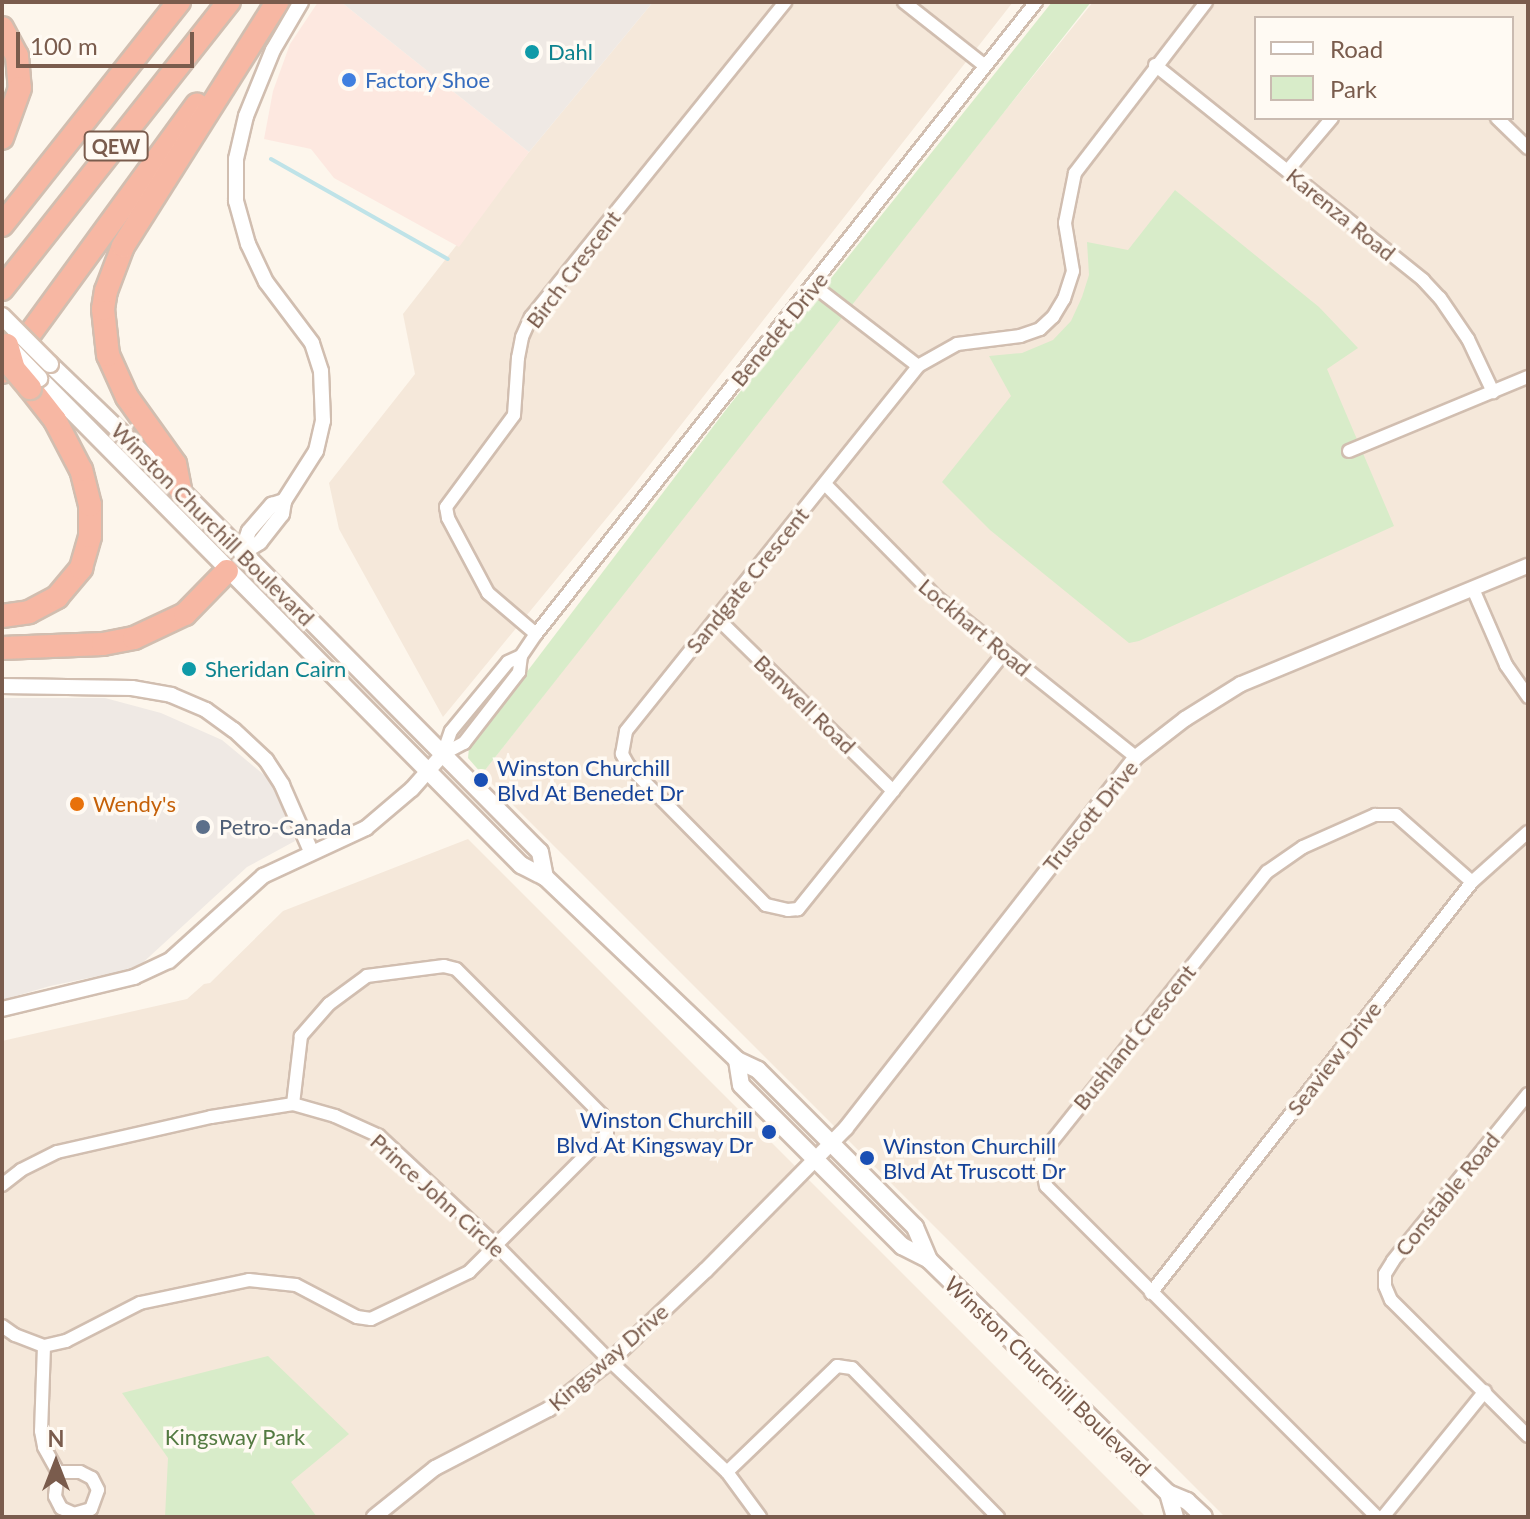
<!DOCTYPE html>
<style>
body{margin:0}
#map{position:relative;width:1530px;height:1519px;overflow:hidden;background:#fdf6ec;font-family:Lato,sans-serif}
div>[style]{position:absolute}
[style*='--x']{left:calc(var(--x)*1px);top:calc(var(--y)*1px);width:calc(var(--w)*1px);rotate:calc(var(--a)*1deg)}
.residential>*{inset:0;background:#f5e8da}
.commercial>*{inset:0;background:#fde8e0}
.industrial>*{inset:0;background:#efe9e4}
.green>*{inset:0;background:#d8ecc9}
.stream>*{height:4px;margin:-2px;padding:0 2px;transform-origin:2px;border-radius:2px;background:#bfe3e8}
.roads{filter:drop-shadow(2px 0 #d1beb0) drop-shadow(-2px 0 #d1beb0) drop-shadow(0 2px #d1beb0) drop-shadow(0 -2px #d1beb0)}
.minor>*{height:12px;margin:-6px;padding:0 6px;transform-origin:6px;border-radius:6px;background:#fff}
.tertiary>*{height:14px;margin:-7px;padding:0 7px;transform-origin:7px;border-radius:7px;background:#fff}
.secondary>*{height:16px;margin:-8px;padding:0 8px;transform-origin:8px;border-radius:8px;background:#fff}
.motorway>*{height:22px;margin:-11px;padding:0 11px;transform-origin:11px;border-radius:11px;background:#f7b7a3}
.bridges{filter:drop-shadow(2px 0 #d6c0b0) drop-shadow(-2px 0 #d6c0b0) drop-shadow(0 2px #d6c0b0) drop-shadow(0 -2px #d6c0b0)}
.secondary-bridge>*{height:16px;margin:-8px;padding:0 8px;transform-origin:8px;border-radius:8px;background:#fff}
.motorway-bridge>*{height:22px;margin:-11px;padding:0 11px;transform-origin:11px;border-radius:11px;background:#f7b7a3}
.dots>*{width:22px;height:22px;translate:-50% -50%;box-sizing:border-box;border:4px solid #fffaf3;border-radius:50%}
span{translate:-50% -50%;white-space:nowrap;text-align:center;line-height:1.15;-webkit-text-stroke:7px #fffaf3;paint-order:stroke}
.shield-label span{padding:2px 6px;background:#fffaf3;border:2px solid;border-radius:6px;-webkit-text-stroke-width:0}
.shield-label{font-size:20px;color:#7a5c4d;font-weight:700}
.culture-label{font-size:22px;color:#0d838f}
.left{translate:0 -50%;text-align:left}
.shop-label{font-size:22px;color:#366cbe}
.street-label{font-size:22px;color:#7a5c4d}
.transit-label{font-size:22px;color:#164399}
.right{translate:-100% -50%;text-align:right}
.food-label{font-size:22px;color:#c56008}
.service-label{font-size:22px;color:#4e5e75}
.park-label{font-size:22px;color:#537a41}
.frame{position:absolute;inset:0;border:4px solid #7a5c4d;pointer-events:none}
.legend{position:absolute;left:1254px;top:16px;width:260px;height:104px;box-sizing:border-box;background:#fffaf3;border:2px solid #cabbb1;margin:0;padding:10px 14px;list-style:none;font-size:24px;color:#7a5c4d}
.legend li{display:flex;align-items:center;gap:16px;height:40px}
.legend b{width:40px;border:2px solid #cabbb1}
.north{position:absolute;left:16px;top:1423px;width:80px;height:80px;-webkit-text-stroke:6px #fffaf3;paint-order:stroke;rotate:0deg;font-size:22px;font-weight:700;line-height:32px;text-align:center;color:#7a5c4d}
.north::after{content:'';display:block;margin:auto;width:28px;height:36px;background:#7a5c4d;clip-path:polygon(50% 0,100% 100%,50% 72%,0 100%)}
.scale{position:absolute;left:16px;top:32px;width:178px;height:36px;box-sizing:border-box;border:4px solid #7a5c4d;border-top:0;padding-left:10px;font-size:24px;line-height:28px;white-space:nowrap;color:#7a5c4d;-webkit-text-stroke:6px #fffaf3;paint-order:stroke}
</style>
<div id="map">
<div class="residential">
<div style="clip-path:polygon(653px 2px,1013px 2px,633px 486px,443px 717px,339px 529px,329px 483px,415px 374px,403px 314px,529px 152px)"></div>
<div style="clip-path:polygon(evenodd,1093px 2px,1528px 2px,1528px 1517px,1225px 1517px,482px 774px,858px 293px,1093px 2px,1256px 18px,1512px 18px,1512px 118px,1256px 118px,1256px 18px)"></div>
<div style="clip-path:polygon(468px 839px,1146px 1517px,2px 1517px,2px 1041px,187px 999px,204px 984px,210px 983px,283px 911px)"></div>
</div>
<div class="commercial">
<div style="clip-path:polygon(318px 2px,341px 2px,529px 152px,459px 247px,334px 178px,311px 149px,264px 139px,273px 91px,290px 44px)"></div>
</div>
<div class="industrial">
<div style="clip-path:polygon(341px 2px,653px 2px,529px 152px)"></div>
<div style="clip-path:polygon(2px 698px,105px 698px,161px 713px,222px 740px,269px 779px,290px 818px,295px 841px,247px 867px,137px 968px,50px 986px,2px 1000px)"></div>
</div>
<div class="green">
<div style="clip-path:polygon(1052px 2px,1091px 2px,482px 774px,468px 758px,469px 748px,728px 407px)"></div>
<div style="clip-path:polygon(1175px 190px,1319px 307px,1358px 348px,1327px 369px,1394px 526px,1139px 641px,1129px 643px,990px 530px,942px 482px,1011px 396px,989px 356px,1022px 353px,1053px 340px,1071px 321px,1082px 297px,1089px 275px,1087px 242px,1128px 250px)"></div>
<div style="clip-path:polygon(268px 1356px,349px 1434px,291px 1482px,317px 1517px,165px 1517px,168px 1458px,122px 1393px)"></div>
</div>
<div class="stream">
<div style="--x:271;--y:159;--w:203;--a:29.5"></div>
</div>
<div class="roads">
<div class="minor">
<div style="--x:904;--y:2;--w:103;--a:38.3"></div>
<div style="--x:1155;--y:65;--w:344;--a:38.7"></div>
<div style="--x:1423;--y:280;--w:25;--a:47"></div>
<div style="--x:1440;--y:298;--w:50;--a:55.7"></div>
<div style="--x:1468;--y:339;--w:59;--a:64.7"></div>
<div style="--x:1497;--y:118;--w:43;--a:44.1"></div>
<div style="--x:1288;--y:170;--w:68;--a:-49.8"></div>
<div style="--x:814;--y:286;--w:131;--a:37.6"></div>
<div style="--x:1349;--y:451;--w:194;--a:-22.5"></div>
<div style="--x:825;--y:484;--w:158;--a:45.5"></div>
<div style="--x:936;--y:597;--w:256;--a:38.7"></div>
<div style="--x:1473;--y:589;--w:83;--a:66.5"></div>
<div style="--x:1506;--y:665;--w:39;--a:55"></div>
<div style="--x:717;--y:618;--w:247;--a:44.5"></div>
<div style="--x:536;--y:634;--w:63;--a:-139.5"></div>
<div style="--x:488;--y:593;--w:85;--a:-118.1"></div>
<div style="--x:448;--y:518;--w:11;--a:-100"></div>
<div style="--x:446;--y:507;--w:114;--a:-53.5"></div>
<div style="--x:514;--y:415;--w:57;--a:-86"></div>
<div style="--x:518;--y:358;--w:21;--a:-79"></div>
<div style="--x:522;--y:337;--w:22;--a:-66"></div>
<div style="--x:531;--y:317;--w:405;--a:-51.1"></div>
<div style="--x:1004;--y:653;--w:329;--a:128.8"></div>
<div style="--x:798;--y:909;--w:10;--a:174"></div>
<div style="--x:788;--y:910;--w:23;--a:-167"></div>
<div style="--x:766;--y:905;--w:197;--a:-134.6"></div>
<div style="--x:628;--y:765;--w:13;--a:-119"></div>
<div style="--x:622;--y:754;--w:23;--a:-80"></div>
<div style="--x:626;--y:731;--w:467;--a:-51.3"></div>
<div style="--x:918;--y:366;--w:45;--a:-29.4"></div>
<div style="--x:957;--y:344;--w:64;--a:-7.2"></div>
<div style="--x:1020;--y:336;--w:21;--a:-19"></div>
<div style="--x:1040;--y:329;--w:18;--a:-43"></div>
<div style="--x:1053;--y:317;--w:21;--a:-59"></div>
<div style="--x:1064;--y:299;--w:29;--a:-72"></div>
<div style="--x:1073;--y:271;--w:49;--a:-99.5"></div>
<div style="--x:1065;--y:223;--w:51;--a:-78.7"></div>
<div style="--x:1075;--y:173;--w:215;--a:-52.5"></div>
<div style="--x:443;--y:754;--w:24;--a:-28"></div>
<div style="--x:464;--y:743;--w:90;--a:-52.2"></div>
<div style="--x:519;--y:672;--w:16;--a:-83"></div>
<div style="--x:521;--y:656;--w:27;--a:-56"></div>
<div style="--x:536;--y:634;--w:806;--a:-51.65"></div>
<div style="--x:443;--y:754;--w:24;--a:-71"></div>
<div style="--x:451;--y:731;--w:89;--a:-50.4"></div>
<div style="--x:508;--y:662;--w:14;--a:-25"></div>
<div style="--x:1528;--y:1094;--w:215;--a:129"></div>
<div style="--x:1393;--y:1261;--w:15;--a:122"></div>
<div style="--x:1385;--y:1274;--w:12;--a:90"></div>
<div style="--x:1385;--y:1286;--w:15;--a:67"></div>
<div style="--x:1391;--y:1300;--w:193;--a:44.8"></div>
<div style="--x:2;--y:1185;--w:24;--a:-38"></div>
<div style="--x:21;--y:1170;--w:40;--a:-26.6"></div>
<div style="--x:57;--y:1152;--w:158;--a:-12.8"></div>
<div style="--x:211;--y:1117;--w:83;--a:-9"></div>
<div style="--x:293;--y:1104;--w:44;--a:15.9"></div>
<div style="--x:335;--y:1116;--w:48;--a:24.4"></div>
<div style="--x:379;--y:1136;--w:163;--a:43"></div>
<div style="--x:498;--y:1247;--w:160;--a:45.5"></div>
<div style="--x:610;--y:1361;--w:161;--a:43.5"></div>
<div style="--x:727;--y:1472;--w:56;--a:53.7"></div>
<div style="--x:1151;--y:1293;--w:521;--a:-52.01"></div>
<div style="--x:1472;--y:882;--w:75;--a:-41.8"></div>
<div style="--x:2;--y:1326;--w:16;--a:35"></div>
<div style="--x:15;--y:1335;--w:31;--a:21"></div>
<div style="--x:44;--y:1346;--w:23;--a:-13"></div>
<div style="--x:66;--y:1341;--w:83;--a:-27.2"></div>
<div style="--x:140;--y:1303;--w:111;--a:-11.9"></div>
<div style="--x:249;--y:1280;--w:47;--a:6.1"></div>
<div style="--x:296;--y:1285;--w:69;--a:27.7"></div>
<div style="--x:357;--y:1317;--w:14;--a:8"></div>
<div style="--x:371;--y:1319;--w:109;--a:-25.6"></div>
<div style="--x:469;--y:1272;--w:195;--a:-45"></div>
<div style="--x:607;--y:1134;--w:20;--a:-105"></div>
<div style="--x:602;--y:1115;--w:206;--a:-135"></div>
<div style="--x:456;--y:969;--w:12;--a:-166"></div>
<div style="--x:444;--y:966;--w:78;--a:172.6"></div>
<div style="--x:367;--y:976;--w:47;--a:143.6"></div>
<div style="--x:329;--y:1004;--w:43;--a:131.2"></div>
<div style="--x:301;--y:1036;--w:68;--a:96.7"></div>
<div style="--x:44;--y:1346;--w:85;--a:92"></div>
<div style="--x:41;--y:1431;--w:16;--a:79"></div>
<div style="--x:44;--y:1447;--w:29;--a:61"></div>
<div style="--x:58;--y:1472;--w:22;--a:0"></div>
<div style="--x:80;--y:1472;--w:13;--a:27"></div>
<div style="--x:92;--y:1478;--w:13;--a:63"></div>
<div style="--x:98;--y:1490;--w:20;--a:110"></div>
<div style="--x:91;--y:1509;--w:18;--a:164"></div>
<div style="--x:74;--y:1514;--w:14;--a:-155"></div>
<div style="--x:61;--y:1508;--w:13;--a:-117"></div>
<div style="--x:55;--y:1496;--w:24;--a:-83"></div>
<div style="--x:727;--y:1472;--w:153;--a:-43.9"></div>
<div style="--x:837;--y:1366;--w:15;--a:8"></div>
<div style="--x:852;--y:1368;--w:209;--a:45.6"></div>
<div style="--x:1377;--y:1517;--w:468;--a:-135"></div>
<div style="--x:1046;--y:1186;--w:25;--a:-101"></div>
<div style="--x:1041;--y:1161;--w:12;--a:-70"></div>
<div style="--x:1045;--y:1150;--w:356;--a:-51.4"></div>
<div style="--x:1267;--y:872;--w:44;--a:-34.8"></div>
<div style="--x:1303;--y:847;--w:79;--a:-24"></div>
<div style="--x:1375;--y:815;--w:21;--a:0"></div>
<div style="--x:1396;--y:815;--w:101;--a:41.4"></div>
<div style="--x:1383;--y:1517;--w:162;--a:-51"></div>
</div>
<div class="tertiary">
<div style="--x:242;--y:553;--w:21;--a:-31"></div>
<div style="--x:260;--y:542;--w:36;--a:-52"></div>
<div style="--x:282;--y:514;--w:13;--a:-81"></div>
<div style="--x:284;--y:501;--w:59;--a:-57.4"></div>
<div style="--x:316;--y:451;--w:31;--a:-77"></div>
<div style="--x:323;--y:421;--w:50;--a:-92.3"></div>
<div style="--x:321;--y:371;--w:29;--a:-108"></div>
<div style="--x:312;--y:343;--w:76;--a:-127"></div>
<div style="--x:266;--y:282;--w:42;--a:-115.3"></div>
<div style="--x:248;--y:244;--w:45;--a:-105.6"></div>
<div style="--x:236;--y:201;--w:42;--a:-90"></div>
<div style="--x:236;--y:159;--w:44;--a:-76.9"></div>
<div style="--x:246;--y:116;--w:71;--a:-67.8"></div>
<div style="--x:273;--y:50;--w:56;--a:-59.7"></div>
<div style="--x:241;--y:554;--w:24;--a:-71"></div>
<div style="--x:249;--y:531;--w:35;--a:-49"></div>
<div style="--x:272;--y:505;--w:13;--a:-18"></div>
<div style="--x:2;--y:686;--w:130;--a:0.9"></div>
<div style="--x:132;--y:688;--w:40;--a:10"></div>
<div style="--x:171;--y:695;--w:38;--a:23"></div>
<div style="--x:206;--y:710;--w:34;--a:36"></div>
<div style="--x:234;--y:730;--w:44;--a:43.2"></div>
<div style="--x:266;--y:760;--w:30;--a:57"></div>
<div style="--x:282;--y:785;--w:72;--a:66.3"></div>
<div style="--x:2;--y:1009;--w:136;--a:-13.6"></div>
<div style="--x:134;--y:977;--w:38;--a:-25"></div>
<div style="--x:169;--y:961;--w:127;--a:-42.1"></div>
<div style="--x:263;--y:876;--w:114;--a:-25"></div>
<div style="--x:366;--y:828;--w:60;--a:-40.3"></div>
<div style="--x:412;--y:789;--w:47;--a:-48.5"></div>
<div style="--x:374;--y:1517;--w:78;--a:-38.8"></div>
<div style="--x:435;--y:1468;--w:128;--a:-27.4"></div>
<div style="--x:549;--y:1409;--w:78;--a:-38.2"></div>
<div style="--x:610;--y:1361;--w:132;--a:-43.5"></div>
<div style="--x:706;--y:1270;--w:199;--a:-45.4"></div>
<div style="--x:846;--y:1128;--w:471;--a:-52"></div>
<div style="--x:1136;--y:757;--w:62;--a:-37.8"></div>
<div style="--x:1185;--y:719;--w:66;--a:-32"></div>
<div style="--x:1241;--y:684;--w:310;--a:-22.4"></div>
</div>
<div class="secondary">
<div style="--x:50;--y:364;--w:180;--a:43.9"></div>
<div style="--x:180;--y:489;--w:511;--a:45.24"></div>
<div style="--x:540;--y:852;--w:25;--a:79"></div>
<div style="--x:39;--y:378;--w:685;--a:45.3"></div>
<div style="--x:521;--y:865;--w:27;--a:27"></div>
<div style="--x:545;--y:877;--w:265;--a:43.6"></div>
<div style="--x:737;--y:1060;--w:23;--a:25"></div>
<div style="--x:758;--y:1070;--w:222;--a:45"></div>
<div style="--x:915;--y:1227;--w:36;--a:67"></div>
<div style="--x:737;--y:1060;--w:25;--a:81"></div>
<div style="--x:741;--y:1085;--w:228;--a:45"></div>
<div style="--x:902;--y:1246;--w:30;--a:27"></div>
<div style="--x:929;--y:1260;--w:334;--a:44.3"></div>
<div style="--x:1168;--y:1493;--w:21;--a:23"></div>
<div style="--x:1187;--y:1501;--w:23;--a:43"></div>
<div style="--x:1168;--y:1493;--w:25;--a:74"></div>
</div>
<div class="motorway">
<div style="--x:2;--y:28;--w:32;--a:62"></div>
<div style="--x:17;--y:56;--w:32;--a:85"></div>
<div style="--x:20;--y:88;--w:53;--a:109.8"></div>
<div style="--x:2;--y:225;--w:285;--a:-51.6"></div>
<div style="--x:2;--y:289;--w:366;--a:-51.7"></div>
<div style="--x:2;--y:372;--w:331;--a:-53.9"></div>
<div style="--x:180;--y:489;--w:25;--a:-101"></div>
<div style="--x:175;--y:464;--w:82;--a:-125.6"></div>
<div style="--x:127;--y:397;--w:46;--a:-114.3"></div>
<div style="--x:108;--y:355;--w:46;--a:-96.2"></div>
<div style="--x:103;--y:309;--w:18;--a:-81"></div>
<div style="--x:106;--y:291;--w:48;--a:-69.3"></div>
<div style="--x:123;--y:246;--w:289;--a:-57.7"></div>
<div style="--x:2;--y:616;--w:27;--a:-8"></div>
<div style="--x:29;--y:612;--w:32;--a:-28"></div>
<div style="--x:57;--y:597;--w:38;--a:-50"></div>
<div style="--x:81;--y:568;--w:33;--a:-74"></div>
<div style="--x:90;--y:536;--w:31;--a:-90"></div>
<div style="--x:90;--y:505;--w:36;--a:-104"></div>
<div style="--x:81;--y:470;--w:56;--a:-117.5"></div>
<div style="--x:55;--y:420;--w:41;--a:-128"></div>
<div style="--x:2;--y:648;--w:101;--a:-2.3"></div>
<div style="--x:103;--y:644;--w:32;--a:-11"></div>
<div style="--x:134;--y:638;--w:56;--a:-25.2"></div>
<div style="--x:185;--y:614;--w:60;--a:-45.7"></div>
</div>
</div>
<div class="bridges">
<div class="secondary-bridge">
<div style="--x:2;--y:316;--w:68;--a:45"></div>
<div style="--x:8;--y:346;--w:45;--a:45.9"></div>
</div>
<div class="motorway-bridge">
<div style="--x:7;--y:345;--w:25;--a:74"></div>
<div style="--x:14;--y:369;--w:25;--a:50"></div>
</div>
</div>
<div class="dots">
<div style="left:532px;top:52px;background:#0f9aa8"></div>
<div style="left:349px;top:80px;background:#3f7fe0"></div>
<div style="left:189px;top:669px;background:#0f9aa8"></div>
<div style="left:481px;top:780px;background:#1a4fb4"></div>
<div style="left:77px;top:804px;background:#e8710a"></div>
<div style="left:203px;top:827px;background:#5c6f8a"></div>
<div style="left:769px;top:1132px;background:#1a4fb4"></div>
<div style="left:867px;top:1158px;background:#1a4fb4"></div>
</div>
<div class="shield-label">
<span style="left:116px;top:146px">QEW</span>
</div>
<div class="culture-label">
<span class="left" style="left:548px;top:52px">Dahl</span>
<span class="left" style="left:205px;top:669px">Sheridan Cairn</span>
</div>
<div class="shop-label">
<span class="left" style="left:365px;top:80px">Factory Shoe</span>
</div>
<div class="street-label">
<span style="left:1341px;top:214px;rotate:39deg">Karenza Road</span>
<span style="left:573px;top:269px;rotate:-53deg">Birch Crescent</span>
<span style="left:779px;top:329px;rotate:-51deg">Benedet Drive</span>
<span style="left:213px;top:524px;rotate:45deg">Winston Churchill Boulevard</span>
<span style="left:747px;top:580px;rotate:-51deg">Sandgate Crescent</span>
<span style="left:975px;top:627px;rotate:40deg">Lockhart Road</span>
<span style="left:805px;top:704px;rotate:44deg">Banwell Road</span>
<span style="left:1090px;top:816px;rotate:-51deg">Truscott Drive</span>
<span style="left:1134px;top:1037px;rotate:-51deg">Bushland Crescent</span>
<span style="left:1334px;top:1058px;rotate:-52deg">Seaview Drive</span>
<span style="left:1447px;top:1194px;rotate:-51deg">Constable Road</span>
<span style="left:438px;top:1195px;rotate:42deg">Prince John Circle</span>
<span style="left:608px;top:1357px;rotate:-41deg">Kingsway Drive</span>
<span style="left:1048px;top:1376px;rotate:44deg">Winston Churchill Boulevard</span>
</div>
<div class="transit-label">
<span class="left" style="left:497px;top:780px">Winston Churchill<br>Blvd At Benedet Dr</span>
<span class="right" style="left:753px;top:1132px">Winston Churchill<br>Blvd At Kingsway Dr</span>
<span class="left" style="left:883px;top:1158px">Winston Churchill<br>Blvd At Truscott Dr</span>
</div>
<div class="food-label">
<span class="left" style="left:93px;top:804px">Wendy's</span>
</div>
<div class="service-label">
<span class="left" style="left:219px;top:827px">Petro-Canada</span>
</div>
<div class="park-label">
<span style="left:235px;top:1437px">Kingsway Park</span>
</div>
<div class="frame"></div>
<ul class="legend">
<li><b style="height:10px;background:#fff"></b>Road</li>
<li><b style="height:22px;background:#d8ecc9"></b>Park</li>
</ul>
<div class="north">N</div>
<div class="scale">100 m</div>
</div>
